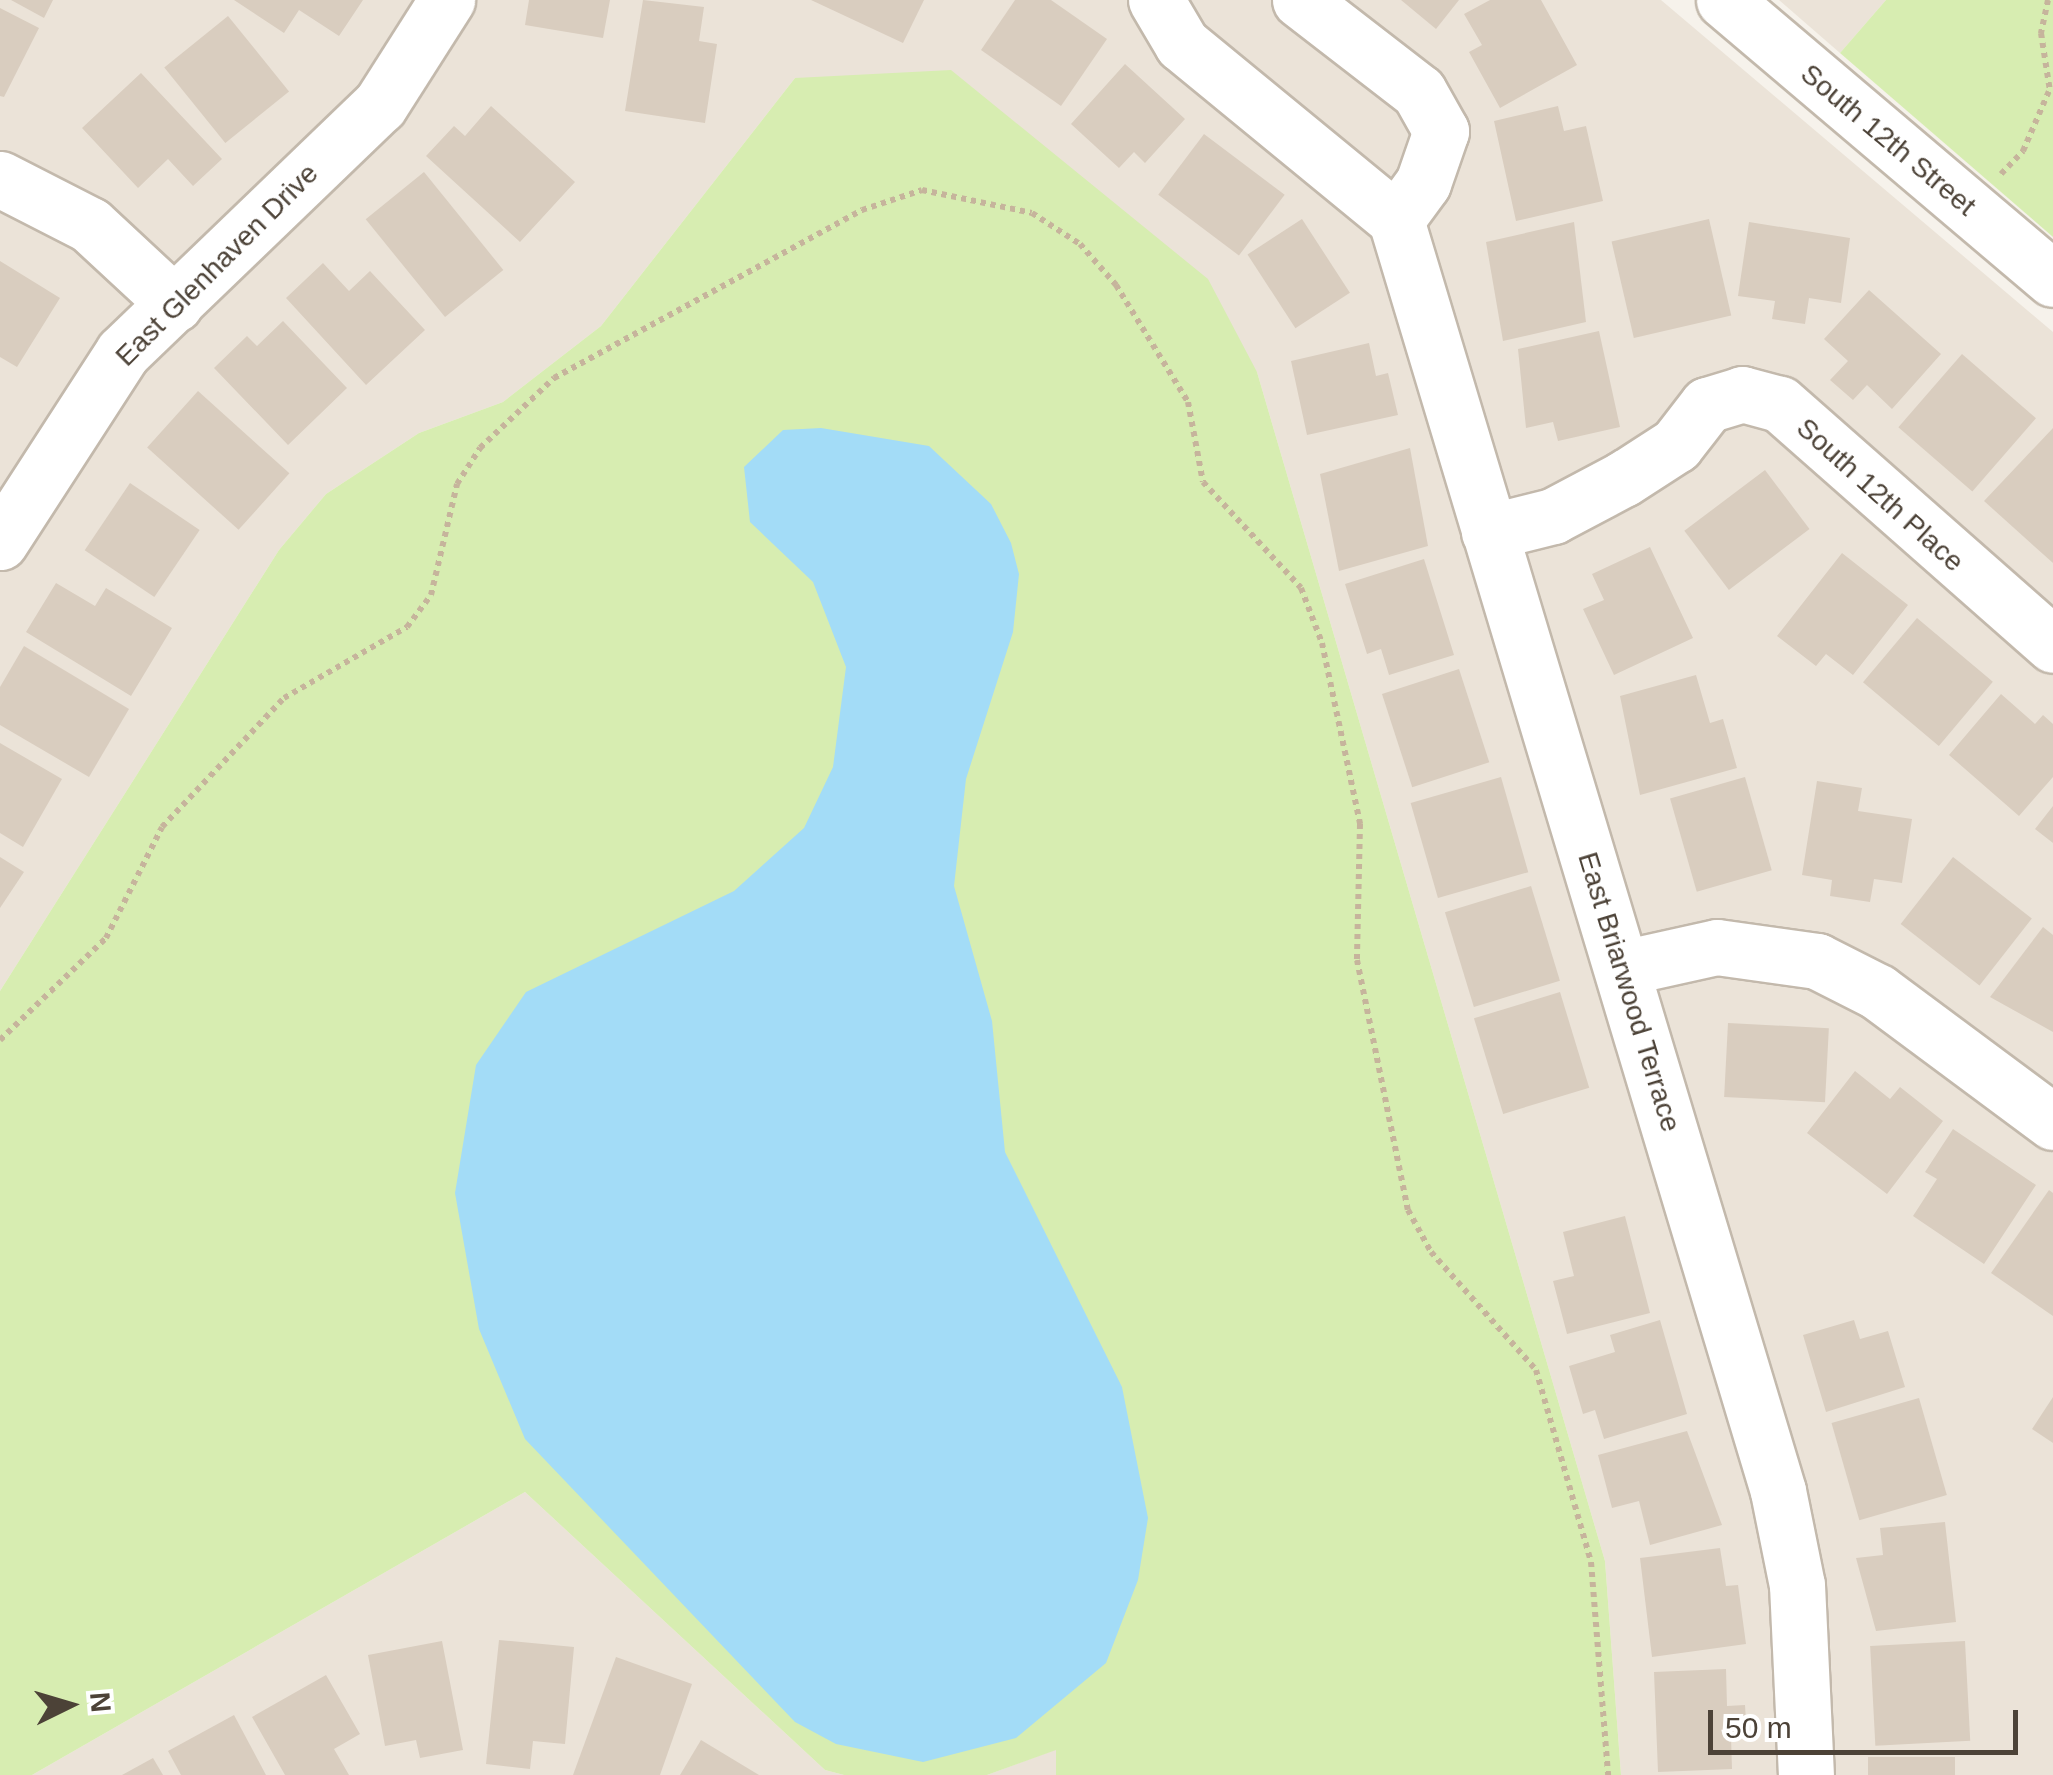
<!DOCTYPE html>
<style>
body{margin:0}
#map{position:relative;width:2053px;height:1775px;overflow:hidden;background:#f6f2eb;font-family:Helvetica,sans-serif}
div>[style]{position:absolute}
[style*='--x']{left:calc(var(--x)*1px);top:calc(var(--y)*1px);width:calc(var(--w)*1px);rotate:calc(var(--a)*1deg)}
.residential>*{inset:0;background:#ebe3d8}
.green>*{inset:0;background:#d7edb1}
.water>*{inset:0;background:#a3dcf7}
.building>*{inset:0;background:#d9cdbf;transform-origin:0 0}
.path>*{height:6px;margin-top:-3px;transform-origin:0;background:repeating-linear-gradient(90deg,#c6b49c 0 5px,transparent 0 10px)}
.roads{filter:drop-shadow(2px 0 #c3b9ac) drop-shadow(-2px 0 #c3b9ac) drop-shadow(0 2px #c3b9ac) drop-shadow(0 -2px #c3b9ac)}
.minor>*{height:55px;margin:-27.5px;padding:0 27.5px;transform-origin:27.5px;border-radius:27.5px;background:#fff}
span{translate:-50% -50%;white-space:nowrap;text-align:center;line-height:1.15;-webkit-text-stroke:9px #fff;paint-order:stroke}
.street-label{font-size:28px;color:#4c4237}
.north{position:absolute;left:20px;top:1655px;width:100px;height:100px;-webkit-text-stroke:8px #fff;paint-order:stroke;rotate:85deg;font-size:28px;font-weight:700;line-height:40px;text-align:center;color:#4c4237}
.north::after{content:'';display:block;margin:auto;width:35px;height:45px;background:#4c4237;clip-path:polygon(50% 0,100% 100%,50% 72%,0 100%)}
.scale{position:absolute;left:1708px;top:1710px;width:310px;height:45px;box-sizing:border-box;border:5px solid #4c4237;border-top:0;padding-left:12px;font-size:30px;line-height:35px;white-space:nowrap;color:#4c4237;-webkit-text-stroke:8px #fff;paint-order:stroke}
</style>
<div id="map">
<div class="residential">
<div style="clip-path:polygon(0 0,1661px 0,2053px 332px,2053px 1775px,1621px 1775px,1605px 1561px,1257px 372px,795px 78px,601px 326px,503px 402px,419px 433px,326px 494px,279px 550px,0 991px)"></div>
<div style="clip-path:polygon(1779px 0,1886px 0,1840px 53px)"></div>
<div style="clip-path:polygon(525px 1492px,825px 1770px,844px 1775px,32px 1775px)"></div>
<div style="clip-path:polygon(1057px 1749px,1056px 1775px,987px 1775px)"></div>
</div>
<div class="green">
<div style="clip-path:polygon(1886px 0,2053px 0,2053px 237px,1840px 53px)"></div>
<div style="clip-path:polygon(951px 70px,1208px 279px,1257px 372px,1605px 1561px,1621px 1775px,1056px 1775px,1056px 1750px,987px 1775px,844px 1775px,825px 1770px,525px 1492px,32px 1775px,0 1775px,0 991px,279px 550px,326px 494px,419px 433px,503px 402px,601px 326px,795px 78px)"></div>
</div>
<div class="water">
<div style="clip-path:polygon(821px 428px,929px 446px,991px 504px,1011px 543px,1019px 574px,1013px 632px,966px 779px,954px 886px,992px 1021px,1005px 1152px,1122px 1387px,1148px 1518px,1138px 1580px,1106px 1663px,1016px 1738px,923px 1762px,836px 1744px,795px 1722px,525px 1439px,479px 1329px,455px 1193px,476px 1065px,526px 992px,734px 891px,804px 828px,833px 767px,846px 667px,813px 582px,750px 522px,744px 467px,783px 430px)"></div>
</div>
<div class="building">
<div style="clip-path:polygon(11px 0,53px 0,44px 18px)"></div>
<div style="clip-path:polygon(234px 0,363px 0,339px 36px,299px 10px,284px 33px)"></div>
<div style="clip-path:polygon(529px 0,610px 0,603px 38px,525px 25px)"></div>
<div style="clip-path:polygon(643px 0,704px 7px,699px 41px,717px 44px,705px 123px,625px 111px)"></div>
<div style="clip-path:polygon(811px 0,924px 0,903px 43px)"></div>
<div style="clip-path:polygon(1015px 0,1051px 0,1107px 39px,1061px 106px,981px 50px)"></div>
<div style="clip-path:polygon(1401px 0,1459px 0,1436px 29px)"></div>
<div style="clip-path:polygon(1490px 0,1541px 0,1577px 65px,1500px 108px,1469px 52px,1482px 45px,1464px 14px)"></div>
<div style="clip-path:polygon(0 8px,39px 28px,4px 97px,0 96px)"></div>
<div style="left:228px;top:16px;width:97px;height:82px;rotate:51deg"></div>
<div style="clip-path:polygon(1125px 64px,1185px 119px,1145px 163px,1134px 152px,1119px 168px,1071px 124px)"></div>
<div style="clip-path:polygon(141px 73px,222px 159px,193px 186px,168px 159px,138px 188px,82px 128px)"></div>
<div style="clip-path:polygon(491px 106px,575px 182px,520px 242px,426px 156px,454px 126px,465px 136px)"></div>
<div style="clip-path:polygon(1558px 106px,1564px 131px,1586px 126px,1603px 201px,1516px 221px,1494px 121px)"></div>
<div style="left:1204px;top:134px;width:101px;height:76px;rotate:37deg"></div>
<div style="left:424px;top:172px;width:126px;height:75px;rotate:51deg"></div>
<div style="left:1302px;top:219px;width:88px;height:65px;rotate:57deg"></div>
<div style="left:1709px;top:219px;width:99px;height:100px;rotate:77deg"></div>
<div style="clip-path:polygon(1574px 222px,1586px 322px,1503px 341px,1486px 242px)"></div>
<div style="clip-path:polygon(1749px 222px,1850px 238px,1841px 303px,1809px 298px,1805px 324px,1772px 319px,1775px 301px,1738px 296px)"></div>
<div style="clip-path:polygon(0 261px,60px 298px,17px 367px,0 357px)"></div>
<div style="clip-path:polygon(323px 263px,349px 291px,370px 271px,425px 330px,366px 385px,286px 298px)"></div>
<div style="clip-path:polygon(1869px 290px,1941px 354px,1892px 409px,1867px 385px,1853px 400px,1830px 380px,1848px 361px,1824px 339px)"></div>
<div style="clip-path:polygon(283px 321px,347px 388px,288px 445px,214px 368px,247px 336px,257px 346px)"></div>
<div style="clip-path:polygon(1599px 331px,1620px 427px,1558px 441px,1553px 422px,1526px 428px,1518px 349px)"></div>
<div style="clip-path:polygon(1369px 343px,1376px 376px,1388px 373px,1398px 415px,1307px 435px,1291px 361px)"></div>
<div style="left:1962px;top:354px;width:98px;height:97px;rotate:41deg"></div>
<div style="left:198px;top:391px;width:123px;height:76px;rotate:42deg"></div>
<div style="clip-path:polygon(2053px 428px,2053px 563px,1984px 501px)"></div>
<div style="clip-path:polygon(1410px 448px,1428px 546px,1339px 571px,1320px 474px)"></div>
<div style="left:1765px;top:470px;width:74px;height:101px;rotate:53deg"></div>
<div style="left:130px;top:483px;width:84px;height:81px;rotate:34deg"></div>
<div style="clip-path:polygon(1650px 547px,1693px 638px,1614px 675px,1583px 609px,1604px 600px,1592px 574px)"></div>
<div style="clip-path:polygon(1842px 553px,1908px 605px,1853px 675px,1826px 654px,1816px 666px,1777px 636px)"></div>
<div style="clip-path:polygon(1424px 559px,1454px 655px,1389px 675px,1381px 649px,1367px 654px,1345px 584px)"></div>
<div style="clip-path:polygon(56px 583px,95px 606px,106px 588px,172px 628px,131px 696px,26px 632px)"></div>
<div style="left:1917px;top:618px;width:99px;height:84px;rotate:40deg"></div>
<div style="clip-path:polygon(24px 646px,129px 709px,89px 777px,0 725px,0 687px)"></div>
<div style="left:1459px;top:669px;width:98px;height:81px;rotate:72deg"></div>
<div style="clip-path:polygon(1696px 675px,1710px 723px,1723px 719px,1737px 768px,1640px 795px,1620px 696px)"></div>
<div style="clip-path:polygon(2001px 694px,2035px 724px,2043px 715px,2053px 724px,2053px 777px,2019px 816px,1949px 755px)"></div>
<div style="clip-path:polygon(0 743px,62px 779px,23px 847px,0 833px)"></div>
<div style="left:1501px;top:777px;width:99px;height:94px;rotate:74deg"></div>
<div style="left:1745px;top:777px;width:97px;height:78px;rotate:74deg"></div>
<div style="clip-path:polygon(1817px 781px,1862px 788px,1858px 811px,1912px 819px,1902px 883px,1874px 879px,1870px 902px,1830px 896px,1832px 880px,1802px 875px)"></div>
<div style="clip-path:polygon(2053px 806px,2053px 843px,2035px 829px)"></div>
<div style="clip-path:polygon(0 857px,24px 872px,0 908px)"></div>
<div style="left:1953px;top:857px;width:100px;height:85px;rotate:38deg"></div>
<div style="left:1531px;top:886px;width:99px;height:90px;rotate:73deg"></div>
<div style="clip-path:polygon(2043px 927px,2053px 935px,2053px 1032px,1990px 997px)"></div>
<div style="left:1560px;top:992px;width:100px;height:90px;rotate:73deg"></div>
<div style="left:1728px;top:1023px;width:101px;height:74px;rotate:3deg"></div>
<div style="clip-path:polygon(1855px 1071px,1890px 1099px,1900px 1087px,1943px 1121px,1887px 1194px,1807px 1133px)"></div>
<div style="clip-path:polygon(1953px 1129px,2036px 1185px,1984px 1264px,1913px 1216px,1937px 1179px,1925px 1172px)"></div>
<div style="clip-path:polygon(2049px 1190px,2053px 1193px,2053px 1316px,1991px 1273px)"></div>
<div style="clip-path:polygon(1625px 1216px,1650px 1313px,1567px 1334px,1553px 1281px,1574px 1276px,1563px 1232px)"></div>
<div style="clip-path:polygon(1660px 1320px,1687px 1414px,1604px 1439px,1595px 1410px,1583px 1414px,1569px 1366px,1615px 1352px,1610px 1335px)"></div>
<div style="clip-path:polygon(1854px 1320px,1860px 1339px,1888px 1331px,1905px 1387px,1826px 1412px,1803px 1335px)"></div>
<div style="clip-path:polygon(2053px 1397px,2053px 1443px,2032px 1429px)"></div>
<div style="left:1919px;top:1398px;width:101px;height:91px;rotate:74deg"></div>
<div style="clip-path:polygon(1687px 1431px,1722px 1525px,1650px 1545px,1639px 1501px,1612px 1508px,1598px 1455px)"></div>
<div style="clip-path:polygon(1945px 1522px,1956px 1622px,1876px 1631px,1856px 1558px,1883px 1555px,1880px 1528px)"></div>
<div style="clip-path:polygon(1720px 1548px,1726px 1586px,1738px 1585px,1746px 1644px,1652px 1657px,1640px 1558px)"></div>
<div style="clip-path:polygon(499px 1640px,574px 1647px,565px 1744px,533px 1741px,530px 1769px,486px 1764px)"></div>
<div style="clip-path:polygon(442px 1641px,463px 1750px,420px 1758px,416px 1740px,385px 1746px,368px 1655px)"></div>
<div style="left:1965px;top:1641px;width:100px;height:95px;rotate:87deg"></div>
<div style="clip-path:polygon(616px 1657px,692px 1684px,660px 1775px,573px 1775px)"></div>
<div style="clip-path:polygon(1726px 1669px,1727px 1706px,1745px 1705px,1747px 1736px,1731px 1737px,1732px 1769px,1658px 1772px,1654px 1672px)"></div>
<div style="clip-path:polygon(326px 1675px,360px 1734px,334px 1749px,349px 1775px,285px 1775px,252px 1717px)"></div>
<div style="clip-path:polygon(234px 1715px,266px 1775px,181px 1775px,168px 1751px)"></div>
<div style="clip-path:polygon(701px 1740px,759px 1775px,680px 1775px)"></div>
<div style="left:1955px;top:1757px;width:18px;height:87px;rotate:90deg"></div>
<div style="clip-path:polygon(153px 1758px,163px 1775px,122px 1775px)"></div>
</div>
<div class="path">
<div style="--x:2048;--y:0;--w:34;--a:102"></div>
<div style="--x:2041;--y:33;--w:59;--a:81.2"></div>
<div style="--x:2001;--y:174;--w:32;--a:-46"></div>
<div style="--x:2023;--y:151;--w:65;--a:-66.6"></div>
<div style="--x:0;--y:1040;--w:147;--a:-43.9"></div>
<div style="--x:106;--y:938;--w:124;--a:-63.2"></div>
<div style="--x:162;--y:827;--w:178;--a:-46.6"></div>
<div style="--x:284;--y:698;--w:142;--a:-30"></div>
<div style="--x:407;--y:627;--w:40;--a:-53"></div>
<div style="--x:431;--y:595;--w:114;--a:-76.8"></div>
<div style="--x:457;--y:484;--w:43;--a:-57.4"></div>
<div style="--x:480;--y:448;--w:102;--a:-43.4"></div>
<div style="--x:554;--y:378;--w:351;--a:-28.6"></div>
<div style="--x:862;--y:210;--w:63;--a:-18.4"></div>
<div style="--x:922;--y:190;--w:112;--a:11.8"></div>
<div style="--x:1032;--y:213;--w:57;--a:32.9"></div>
<div style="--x:1080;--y:244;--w:55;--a:48.7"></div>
<div style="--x:1116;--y:285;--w:137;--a:58.4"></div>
<div style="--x:1188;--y:402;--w:81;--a:79.4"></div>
<div style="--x:1203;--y:482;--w:144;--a:47.2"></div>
<div style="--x:1301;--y:588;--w:59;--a:69.1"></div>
<div style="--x:1322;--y:643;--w:185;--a:78.1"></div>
<div style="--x:1360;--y:824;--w:136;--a:91.3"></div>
<div style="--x:1357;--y:960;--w:255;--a:78.5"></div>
<div style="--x:1408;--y:1210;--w:48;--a:61.3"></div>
<div style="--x:1431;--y:1252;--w:158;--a:48.3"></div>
<div style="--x:1536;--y:1370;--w:200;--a:74"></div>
<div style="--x:1591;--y:1562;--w:214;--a:85.4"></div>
</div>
<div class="roads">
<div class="minor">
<div style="--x:1156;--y:0;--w:51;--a:59.4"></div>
<div style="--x:1182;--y:44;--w:277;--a:39.4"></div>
<div style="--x:1396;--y:220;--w:1327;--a:73.27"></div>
<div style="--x:1778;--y:1491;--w:96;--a:78.6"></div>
<div style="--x:1797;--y:1585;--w:190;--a:87.3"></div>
<div style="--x:1300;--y:0;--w:150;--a:37.7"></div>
<div style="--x:1419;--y:92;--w:45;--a:60.6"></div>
<div style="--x:1441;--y:131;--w:55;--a:109.1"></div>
<div style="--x:1423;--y:183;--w:46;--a:126.1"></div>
<div style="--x:1724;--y:0;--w:431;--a:40.3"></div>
<div style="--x:0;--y:179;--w:101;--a:27.1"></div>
<div style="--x:90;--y:225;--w:116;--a:42.9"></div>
<div style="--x:1489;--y:532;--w:66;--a:-14"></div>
<div style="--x:1553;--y:516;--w:79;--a:-27.9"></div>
<div style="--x:1623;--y:479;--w:63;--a:-32.7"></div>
<div style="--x:1676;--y:445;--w:51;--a:-52.2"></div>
<div style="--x:1707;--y:405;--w:37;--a:-17"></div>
<div style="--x:1742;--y:394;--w:39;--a:15"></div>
<div style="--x:1780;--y:404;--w:364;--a:41.4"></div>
<div style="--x:0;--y:542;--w:226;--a:-57.1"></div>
<div style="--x:123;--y:352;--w:356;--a:-43.9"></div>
<div style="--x:380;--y:105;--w:125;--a:-57.5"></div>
<div style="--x:1622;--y:968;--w:97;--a:-12.5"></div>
<div style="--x:1717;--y:947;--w:101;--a:8"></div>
<div style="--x:1817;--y:961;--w:68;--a:26.9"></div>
<div style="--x:1878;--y:992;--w:218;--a:36.6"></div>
</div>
</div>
<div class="street-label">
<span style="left:1888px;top:140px;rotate:40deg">South 12th Street</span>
<span style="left:217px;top:265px;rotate:-45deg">East Glenhaven Drive</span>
<span style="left:1880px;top:495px;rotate:42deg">South 12th Place</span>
<span style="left:1629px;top:992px;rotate:73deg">East Briarwood Terrace</span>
</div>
<div class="north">N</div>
<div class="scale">50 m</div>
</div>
